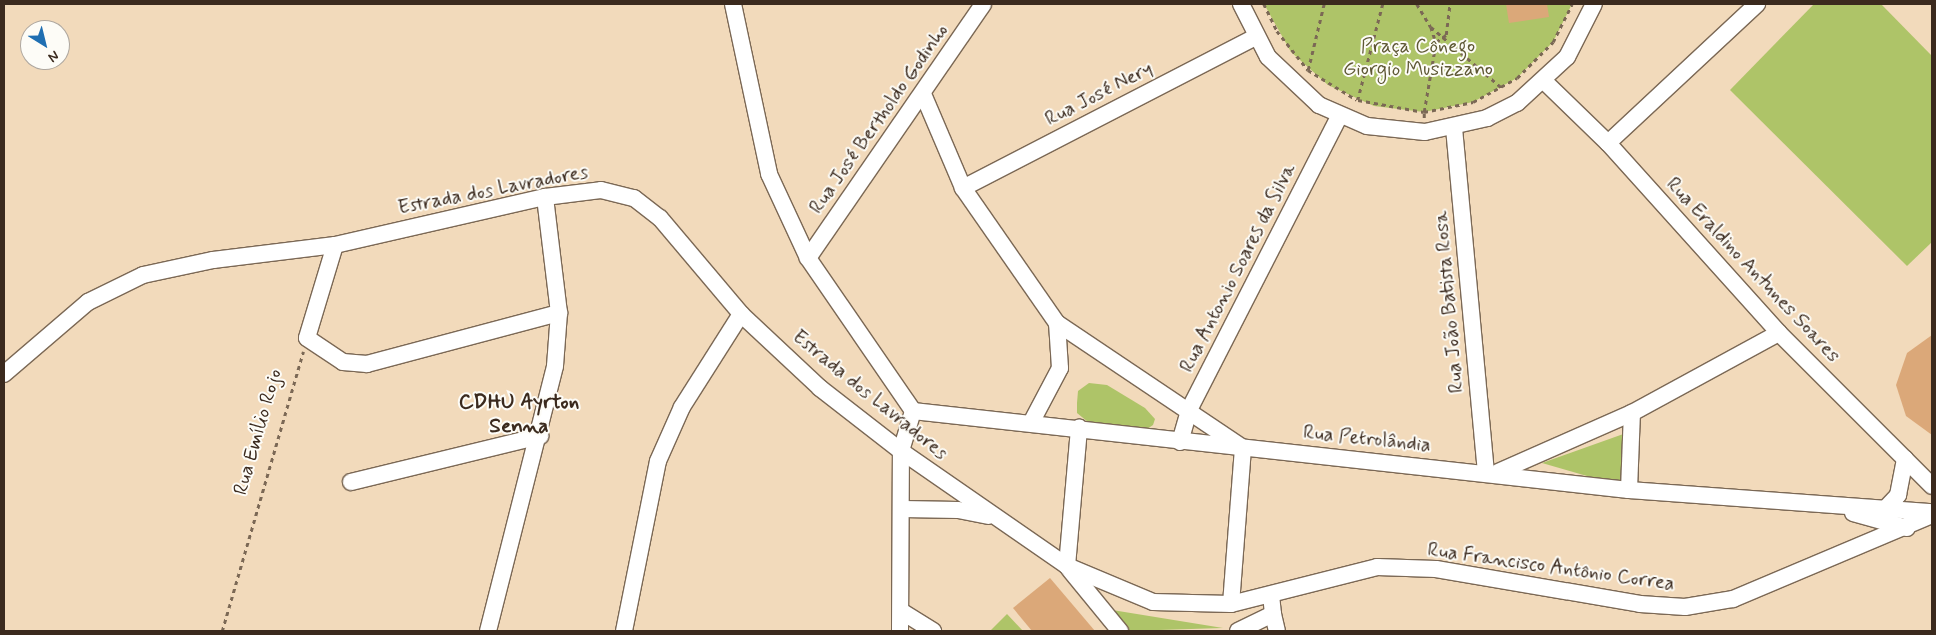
<!DOCTYPE html>
<meta charset="utf-8">
<style>
body{margin:0}
#map{position:relative;width:1936px;height:635px;overflow:hidden;background:#f2dabb;font-family:Mynerve,sans-serif}
div>[style]{position:absolute}
[style*='--x']{left:calc(var(--x)*1px);top:calc(var(--y)*1px);width:calc(var(--w)*1px);rotate:calc(var(--a)*1deg)}
.green>*{inset:0;background:#aec468}
.building>*{inset:0;background:#dba879}
.path>*{height:2.5px;margin-top:-1.25px;transform-origin:0;background:repeating-linear-gradient(90deg,#7b6855 0 4px,transparent 0 8px)}
.roads{filter:drop-shadow(1px 0 #7b6855) drop-shadow(-1px 0 #7b6855) drop-shadow(0 1px #7b6855) drop-shadow(0 -1px #7b6855)}
.minor>*{height:16px;margin:-8px;padding:0 8px;transform-origin:8px;border-radius:8px;background:#fff}
span{translate:-50% -50%;white-space:nowrap;text-align:center;line-height:1.15;-webkit-text-stroke:4px #fdfcf7;paint-order:stroke}
.park-label{font-size:20px;color:#5e5834}
.street-label{font-size:20px;color:#3b2a1e}
.neighbourhood-label{font-size:21px;color:#3b2a1e;font-weight:700}
.frame{position:absolute;inset:0;border:5px solid #3b2a1e;pointer-events:none}
.north{position:absolute;left:20px;top:20px;width:50px;height:50px;box-sizing:border-box;background:#fdfcf7;border:1px solid #afa8a0;border-radius:50%;rotate:144deg;font-size:14px;font-weight:700;line-height:20px;text-align:center;color:#3b2a1e}
.north::after{content:'';display:block;margin:auto;width:18px;height:22px;background:#1f6fb2;clip-path:polygon(50% 0,100% 100%,50% 72%,0 100%)}
</style>
<div id="map">
<div class="green">
<div style="clip-path:polygon(1264px 4px,1572px 4px,1553px 42px,1517px 78px,1473px 102px,1424px 112px,1374px 106px,1328px 85px,1291px 52px)"></div>
<div style="clip-path:polygon(1814px 4px,1881px 4px,1932px 56px,1932px 242px,1907px 266px,1730px 90px)"></div>
<div style="clip-path:polygon(1089px 383px,1107px 385px,1145px 408px,1155px 419px,1153px 425px,1141px 433px,1088px 422px,1077px 413px,1077px 403px,1078px 391px)"></div>
<div style="clip-path:polygon(1629px 432px,1625px 487px,1542px 463px)"></div>
<div style="clip-path:polygon(1106px 609px,1223px 628px,1127px 631px)"></div>
<div style="clip-path:polygon(1007px 614px,1023px 631px,990px 631px)"></div>
</div>
<div class="building">
<div style="clip-path:polygon(1506px 4px,1547px 4px,1549px 17px,1509px 23px)"></div>
<div style="clip-path:polygon(1932px 335px,1932px 435px,1906px 416px,1896px 385px,1907px 353px)"></div>
<div style="clip-path:polygon(1050px 578px,1095px 631px,1032px 631px,1013px 608px)"></div>
</div>
<div class="path">
<div style="--x:1264;--y:4;--w:30;--a:64"></div>
<div style="--x:1277;--y:31;--w:50;--a:51.5"></div>
<div style="--x:1308;--y:70;--w:57;--a:31.5"></div>
<div style="--x:1383;--y:4;--w:99;--a:104.6"></div>
<div style="--x:1358;--y:100;--w:67;--a:10.3"></div>
<div style="--x:1424;--y:112;--w:71;--a:-80.3"></div>
<div style="--x:1436;--y:42;--w:12;--a:-35"></div>
<div style="--x:1446;--y:35;--w:31;--a:-83"></div>
<div style="--x:1417;--y:4;--w:27;--a:59"></div>
<div style="--x:1431;--y:27;--w:94;--a:40.7"></div>
<div style="--x:1431;--y:27;--w:16;--a:72"></div>
<div style="--x:1308;--y:70;--w:68;--a:-76.4"></div>
<div style="--x:1424;--y:118;--w:6;--a:-90"></div>
<div style="--x:1424;--y:112;--w:50;--a:-11.5"></div>
<div style="--x:1473;--y:102;--w:50;--a:-28.6"></div>
<div style="--x:1517;--y:78;--w:51;--a:-45"></div>
<div style="--x:1553;--y:42;--w:42;--a:-63.4"></div>
<div style="--x:222;--y:631;--w:291;--a:-73.8"></div>
</div>
<div class="roads">
<div class="minor">
<div style="--x:733;--y:4;--w:174;--a:78"></div>
<div style="--x:769;--y:174;--w:93;--a:65.1"></div>
<div style="--x:808;--y:258;--w:186;--a:55.5"></div>
<div style="--x:1241;--y:4;--w:59;--a:63"></div>
<div style="--x:1268;--y:57;--w:70;--a:43.3"></div>
<div style="--x:1319;--y:105;--w:52;--a:23.6"></div>
<div style="--x:1367;--y:126;--w:58;--a:5.9"></div>
<div style="--x:1425;--y:132;--w:64;--a:-12.7"></div>
<div style="--x:1487;--y:118;--w:34;--a:-27"></div>
<div style="--x:1517;--y:103;--w:68;--a:-42.6"></div>
<div style="--x:1567;--y:57;--w:59;--a:-63"></div>
<div style="--x:1545;--y:82;--w:88;--a:44.1"></div>
<div style="--x:1608;--y:143;--w:256;--a:48"></div>
<div style="--x:1779;--y:333;--w:216;--a:45"></div>
<div style="--x:923;--y:94;--w:102;--a:66.9"></div>
<div style="--x:963;--y:188;--w:165;--a:55.2"></div>
<div style="--x:1057;--y:323;--w:224;--a:33.9"></div>
<div style="--x:1243;--y:448;--w:156;--a:94.4"></div>
<div style="--x:1454;--y:128;--w:345;--a:84.7"></div>
<div style="--x:1608;--y:143;--w:204;--a:-43"></div>
<div style="--x:963;--y:188;--w:329;--a:-27.3"></div>
<div style="--x:335;--y:245;--w:97;--a:106.8"></div>
<div style="--x:307;--y:338;--w:43;--a:33.7"></div>
<div style="--x:343;--y:362;--w:24;--a:5"></div>
<div style="--x:367;--y:364;--w:199;--a:-14.9"></div>
<div style="--x:808;--y:258;--w:308;--a:-55.4"></div>
<div style="--x:4;--y:374;--w:111;--a:-40.6"></div>
<div style="--x:88;--y:302;--w:61;--a:-26.1"></div>
<div style="--x:143;--y:275;--w:72;--a:-12.1"></div>
<div style="--x:213;--y:260;--w:123;--a:-7"></div>
<div style="--x:335;--y:245;--w:215;--a:-12.9"></div>
<div style="--x:545;--y:197;--w:56;--a:-7.1"></div>
<div style="--x:601;--y:190;--w:34;--a:14"></div>
<div style="--x:634;--y:198;--w:33;--a:38"></div>
<div style="--x:660;--y:218;--w:126;--a:49.8"></div>
<div style="--x:741;--y:314;--w:108;--a:43.1"></div>
<div style="--x:820;--y:388;--w:103;--a:37.9"></div>
<div style="--x:901;--y:451;--w:202;--a:34.7"></div>
<div style="--x:1067;--y:566;--w:93;--a:22.7"></div>
<div style="--x:1153;--y:602;--w:78;--a:1.5"></div>
<div style="--x:1231;--y:604;--w:151;--a:-14.2"></div>
<div style="--x:1377;--y:567;--w:59;--a:1.9"></div>
<div style="--x:1436;--y:569;--w:207;--a:9.7"></div>
<div style="--x:1640;--y:604;--w:45;--a:3.8"></div>
<div style="--x:1685;--y:607;--w:49;--a:-9.5"></div>
<div style="--x:1733;--y:599;--w:216;--a:-22.9"></div>
<div style="--x:913;--y:411;--w:720;--a:6.3"></div>
<div style="--x:1629;--y:490;--w:304;--a:4.2"></div>
<div style="--x:1031;--y:423;--w:62;--a:-62.2"></div>
<div style="--x:1060;--y:368;--w:45;--a:-93.8"></div>
<div style="--x:1180;--y:442;--w:35;--a:-74"></div>
<div style="--x:1190;--y:408;--w:329;--a:-62.9"></div>
<div style="--x:1498;--y:472;--w:146;--a:-23.8"></div>
<div style="--x:1632;--y:413;--w:167;--a:-28.6"></div>
<div style="--x:351;--y:482;--w:195;--a:-13.7"></div>
<div style="--x:1629;--y:490;--w:77;--a:-87.8"></div>
<div style="--x:1886;--y:508;--w:18;--a:-47"></div>
<div style="--x:1898;--y:495;--w:37;--a:-79"></div>
<div style="--x:903;--y:509;--w:55;--a:1"></div>
<div style="--x:958;--y:510;--w:31;--a:11"></div>
<div style="--x:1853;--y:513;--w:56;--a:15.5"></div>
<div style="--x:1067;--y:566;--w:139;--a:-85"></div>
<div style="--x:1070;--y:570;--w:79;--a:50.7"></div>
<div style="--x:901;--y:611;--w:38;--a:32"></div>
<div style="--x:1273;--y:614;--w:17;--a:77"></div>
<div style="--x:488;--y:631;--w:273;--a:-75.8"></div>
<div style="--x:555;--y:366;--w:53;--a:-85.7"></div>
<div style="--x:559;--y:313;--w:117;--a:-96.9"></div>
<div style="--x:624;--y:631;--w:173;--a:-78.7"></div>
<div style="--x:658;--y:461;--w:59;--a:-66"></div>
<div style="--x:682;--y:407;--w:110;--a:-57.6"></div>
<div style="--x:900;--y:631;--w:180;--a:-89.7"></div>
<div style="--x:901;--y:451;--w:42;--a:-73.3"></div>
<div style="--x:1238;--y:631;--w:39;--a:-26"></div>
<div style="--x:1273;--y:614;--w:19;--a:-96"></div>
</div>
</div>
<div class="park-label">
<span style="left:1418px;top:58px">Praça Cônego<br>Giorgio Musizzano</span>
</div>
<div class="street-label">
<span style="left:1099px;top:94px;rotate:-27deg">Rua José Nery</span>
<span style="left:879px;top:119px;rotate:-55deg">Rua José Bertholdo Godinho</span>
<span style="left:493px;top:190px;rotate:-11deg">Estrada dos Lavradores</span>
<span style="left:1238px;top:268px;rotate:-63deg">Rua Antonio Soares da Silva</span>
<span style="left:1753px;top:270px;rotate:47deg">Rua Eraldino Antunes Soares</span>
<span style="left:1449px;top:302px;rotate:-95deg">Rua João Batista Rosa</span>
<span style="left:870px;top:395px;rotate:39deg">Estrada dos Lavradores</span>
<span style="left:258px;top:432px;rotate:-74deg">Rua Emílio Rojo</span>
<span style="left:1367px;top:439px;rotate:6deg">Rua Petrolândia</span>
<span style="left:1551px;top:567px;rotate:8deg">Rua Francisco Antônio Correa</span>
</div>
<div class="neighbourhood-label">
<span style="left:519px;top:414px">CDHU Ayrton<br>Senna</span>
</div>
<div class="frame"></div>
<div class="north">N</div>
</div>
